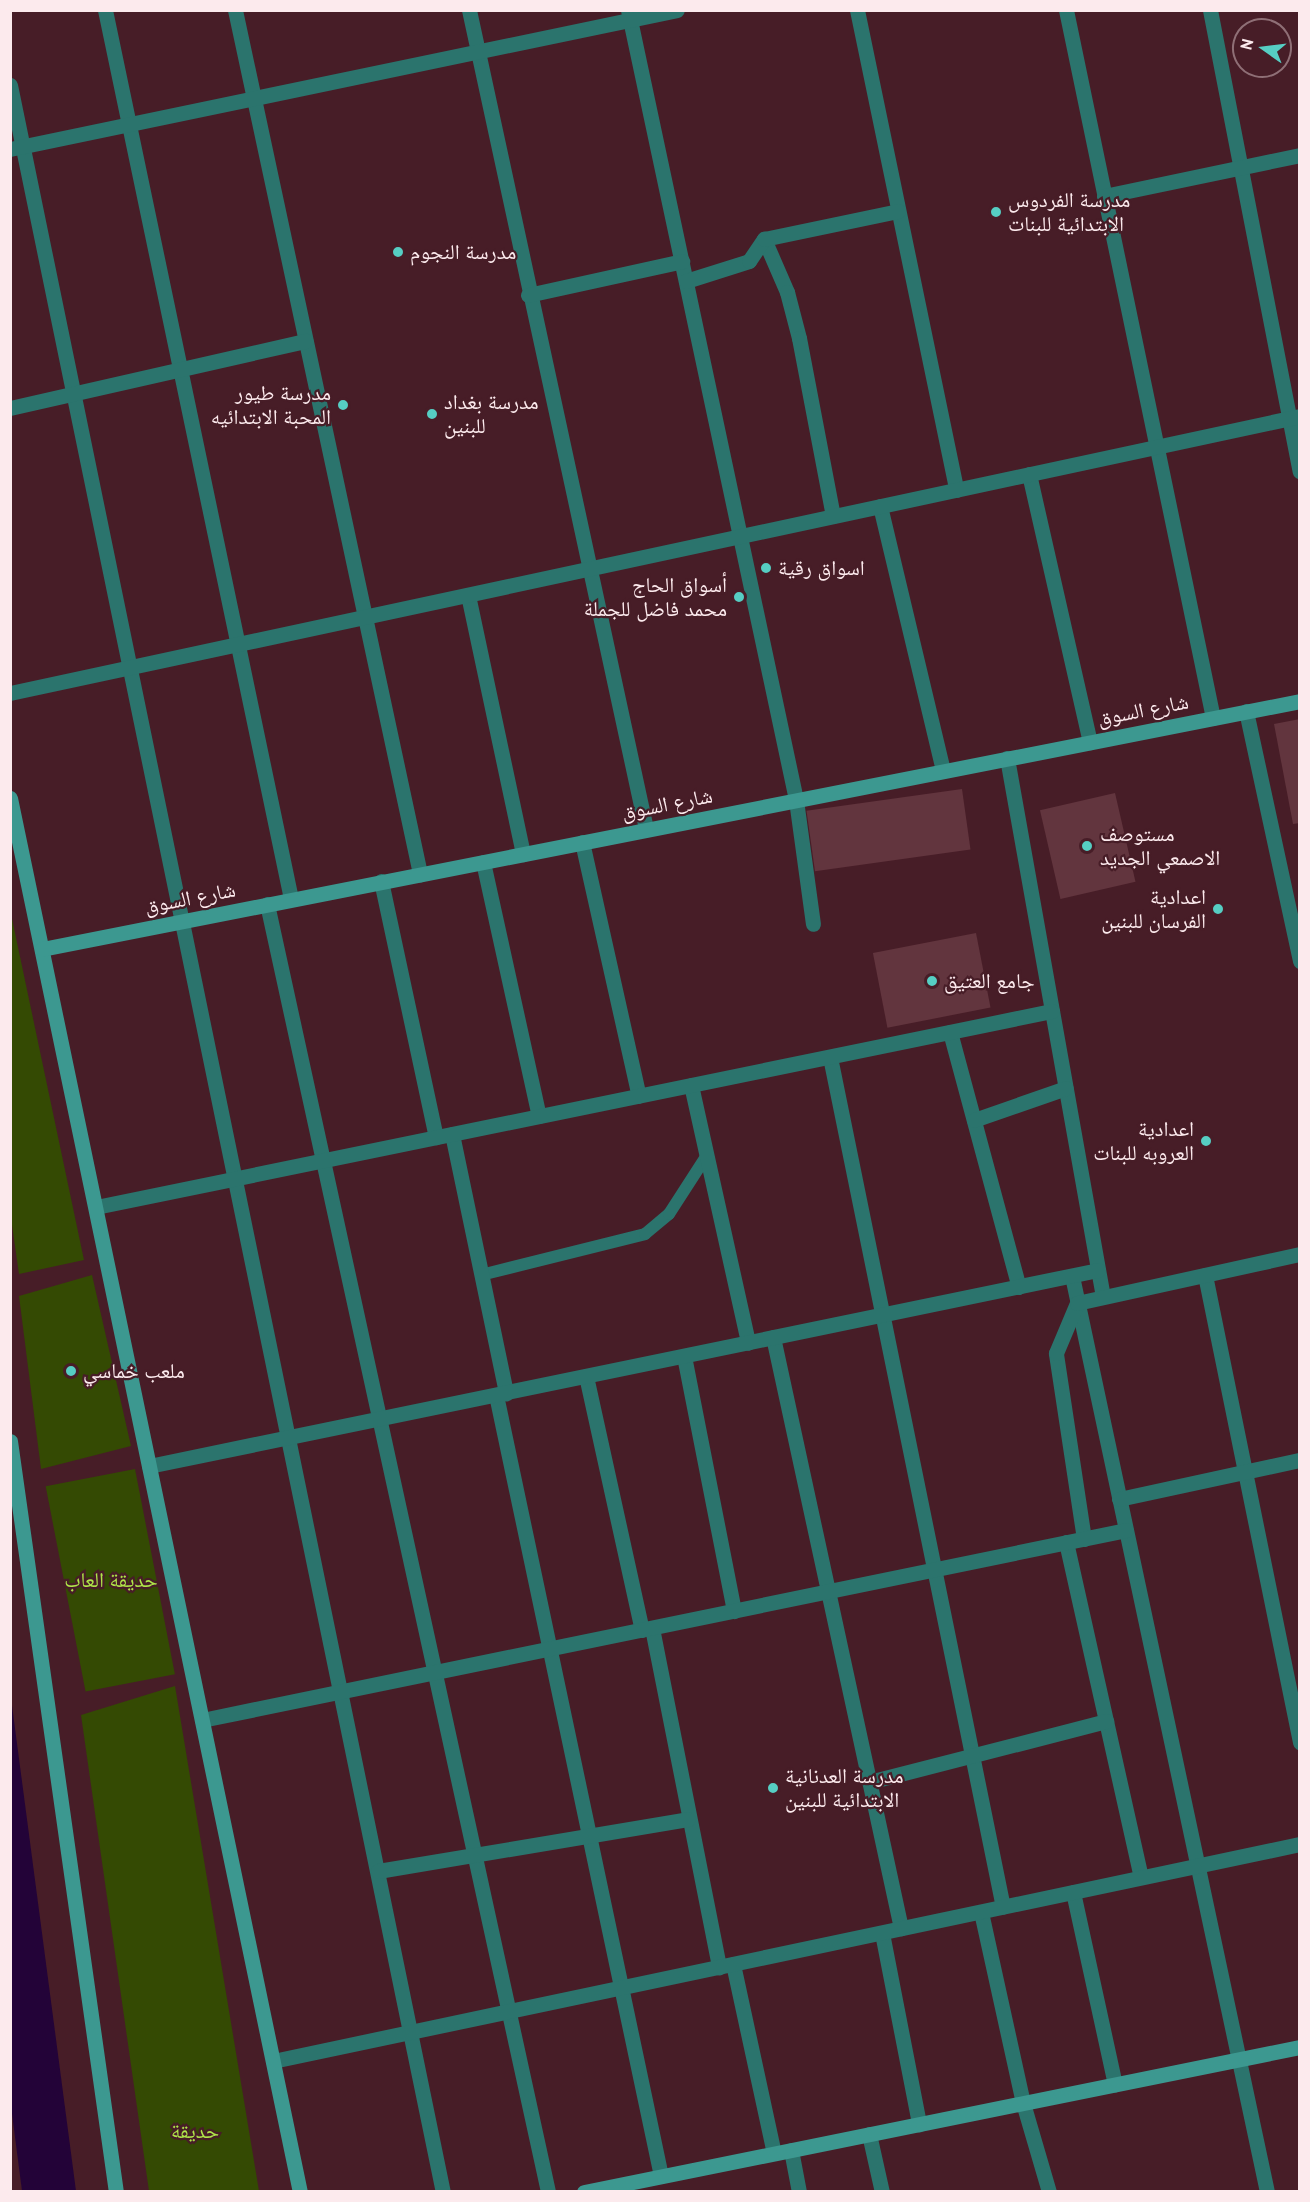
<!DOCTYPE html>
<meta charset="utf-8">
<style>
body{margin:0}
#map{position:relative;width:1310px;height:2202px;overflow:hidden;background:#471d27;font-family:"PT Sans","Noto Naskh Arabic",sans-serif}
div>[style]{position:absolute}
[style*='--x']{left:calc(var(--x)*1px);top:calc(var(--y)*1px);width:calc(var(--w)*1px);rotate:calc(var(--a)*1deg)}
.green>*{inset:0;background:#344a03;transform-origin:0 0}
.water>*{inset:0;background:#230338}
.building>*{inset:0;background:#62353e;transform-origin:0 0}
.lane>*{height:12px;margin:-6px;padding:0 6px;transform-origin:6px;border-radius:6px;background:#2b746d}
.street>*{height:15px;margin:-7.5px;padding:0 7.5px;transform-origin:7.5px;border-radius:7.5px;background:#2b746d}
.secondary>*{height:15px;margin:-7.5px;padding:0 7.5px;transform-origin:7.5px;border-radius:7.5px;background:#3c9890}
.dots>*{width:16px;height:16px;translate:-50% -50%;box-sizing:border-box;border:3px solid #471d27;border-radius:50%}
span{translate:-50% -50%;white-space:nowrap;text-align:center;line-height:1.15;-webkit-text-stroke:4.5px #471d27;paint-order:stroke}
.poi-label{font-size:21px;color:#fceaed}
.left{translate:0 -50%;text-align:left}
.right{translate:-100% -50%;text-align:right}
.street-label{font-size:21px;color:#fceaed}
.park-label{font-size:21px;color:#afe649}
.frame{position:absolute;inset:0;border:12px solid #fceaed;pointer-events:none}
.north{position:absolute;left:1232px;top:18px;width:60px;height:60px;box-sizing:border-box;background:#471d27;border:2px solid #8f6f76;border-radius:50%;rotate:284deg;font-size:16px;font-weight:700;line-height:24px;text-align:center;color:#fceaed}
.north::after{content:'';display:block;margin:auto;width:21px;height:27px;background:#56cec3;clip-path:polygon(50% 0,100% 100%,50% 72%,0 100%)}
</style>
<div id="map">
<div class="green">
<div style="clip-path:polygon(11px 914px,84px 1260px,19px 1274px,10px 1211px)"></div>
<div style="clip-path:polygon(92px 1275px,131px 1446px,41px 1469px,19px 1296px)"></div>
<div style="left:135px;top:1469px;width:209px;height:91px;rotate:79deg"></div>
<div style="clip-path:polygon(175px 1686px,259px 2191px,149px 2191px,81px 1715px)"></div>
</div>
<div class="water">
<div style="clip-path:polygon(10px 1698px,11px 1698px,76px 2191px,22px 2191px,11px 2106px)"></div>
</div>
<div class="building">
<div style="clip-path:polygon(1300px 719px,1300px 823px,1293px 824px,1274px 724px)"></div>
<div style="left:962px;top:789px;width:61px;height:157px;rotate:82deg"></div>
<div style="left:1115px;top:793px;width:91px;height:77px;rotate:77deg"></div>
<div style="left:976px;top:933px;width:76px;height:105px;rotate:79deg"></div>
</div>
<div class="lane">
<div style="--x:481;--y:1275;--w:169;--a:-14"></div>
<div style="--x:645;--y:1234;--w:31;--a:-40"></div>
<div style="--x:669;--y:1214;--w:70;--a:-57.2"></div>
</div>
<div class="street">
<div style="--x:105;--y:10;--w:908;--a:78.18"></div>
<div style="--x:235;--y:10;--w:884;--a:77.91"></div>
<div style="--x:469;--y:10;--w:838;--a:77.8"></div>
<div style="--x:628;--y:10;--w:808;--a:77.99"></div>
<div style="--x:796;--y:800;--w:125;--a:82.2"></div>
<div style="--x:857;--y:10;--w:490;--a:78.3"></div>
<div style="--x:1066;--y:10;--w:723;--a:78.27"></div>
<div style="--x:1210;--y:10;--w:470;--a:79"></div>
<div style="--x:10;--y:85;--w:2151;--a:78.39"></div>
<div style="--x:10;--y:149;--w:681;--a:-11.77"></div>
<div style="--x:1104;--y:196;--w:200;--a:-11.8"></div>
<div style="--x:764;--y:239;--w:58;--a:66.5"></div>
<div style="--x:787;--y:292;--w:48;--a:75.4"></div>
<div style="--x:799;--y:338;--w:181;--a:79.2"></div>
<div style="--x:686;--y:281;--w:66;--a:-17.6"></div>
<div style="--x:749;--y:261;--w:27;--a:-56"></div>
<div style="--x:764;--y:239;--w:137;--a:-11.8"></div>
<div style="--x:528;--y:295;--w:158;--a:-12.4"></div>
<div style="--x:10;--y:408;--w:303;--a:-12.8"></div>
<div style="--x:1029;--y:474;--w:275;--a:77.2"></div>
<div style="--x:880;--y:506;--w:272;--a:76.6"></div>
<div style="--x:468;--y:595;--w:265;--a:78"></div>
<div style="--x:10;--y:693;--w:1319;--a:-12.12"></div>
<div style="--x:1246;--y:711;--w:256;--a:77.8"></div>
<div style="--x:1007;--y:758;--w:547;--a:79.9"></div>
<div style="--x:582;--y:842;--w:260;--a:77.4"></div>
<div style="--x:483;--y:862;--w:260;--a:77.6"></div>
<div style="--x:381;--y:881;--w:262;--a:77.9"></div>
<div style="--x:267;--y:904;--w:1318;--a:77.69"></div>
<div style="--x:950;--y:1032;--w:264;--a:74.9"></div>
<div style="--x:830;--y:1057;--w:867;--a:78.5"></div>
<div style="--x:691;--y:1085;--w:264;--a:77.5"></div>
<div style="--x:974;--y:1120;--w:97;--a:-19.2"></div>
<div style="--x:452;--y:1134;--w:265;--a:78.2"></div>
<div style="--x:96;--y:1207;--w:976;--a:-11.59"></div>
<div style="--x:1205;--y:1275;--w:477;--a:78.5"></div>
<div style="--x:1072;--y:1276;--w:937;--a:77.98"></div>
<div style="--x:773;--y:1337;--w:605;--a:77.78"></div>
<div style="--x:684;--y:1356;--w:260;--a:78.9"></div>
<div style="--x:586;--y:1376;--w:260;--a:77.6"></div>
<div style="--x:496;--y:1395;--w:798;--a:78.07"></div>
<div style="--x:149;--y:1466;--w:969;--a:-11.67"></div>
<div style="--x:1119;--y:1499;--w:185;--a:-12.2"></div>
<div style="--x:1084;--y:1539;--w:188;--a:-98.6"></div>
<div style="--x:1056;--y:1353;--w:54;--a:-67.2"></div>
<div style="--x:1077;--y:1303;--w:228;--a:-12.4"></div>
<div style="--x:1066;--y:1542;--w:343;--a:77.4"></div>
<div style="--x:652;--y:1628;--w:346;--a:78.8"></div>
<div style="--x:202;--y:1720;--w:943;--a:-11.62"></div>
<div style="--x:869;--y:1782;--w:245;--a:-14.4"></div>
<div style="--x:378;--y:1871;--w:314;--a:-9.5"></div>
<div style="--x:1073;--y:1892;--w:197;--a:77.7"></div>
<div style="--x:981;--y:1912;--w:196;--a:77.6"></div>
<div style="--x:1023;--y:2103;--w:93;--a:73.7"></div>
<div style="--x:882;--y:1933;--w:195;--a:79"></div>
<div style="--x:733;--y:1964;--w:193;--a:77.8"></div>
<div style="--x:273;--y:2061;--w:1050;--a:-11.93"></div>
<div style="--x:869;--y:2134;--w:59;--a:77.4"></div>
<div style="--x:791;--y:2150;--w:43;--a:79.2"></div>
</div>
<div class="secondary">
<div style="--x:10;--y:798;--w:1424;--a:78.25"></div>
<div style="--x:42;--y:949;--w:1282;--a:-11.15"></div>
<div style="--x:10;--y:1441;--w:758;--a:81.97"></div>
<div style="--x:584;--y:2192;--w:731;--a:-11.45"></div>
</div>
<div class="dots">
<div style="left:996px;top:212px;background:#56cec3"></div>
<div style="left:398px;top:252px;background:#56cec3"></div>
<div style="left:343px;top:405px;background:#56cec3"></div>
<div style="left:432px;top:414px;background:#56cec3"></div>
<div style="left:766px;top:568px;background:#56cec3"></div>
<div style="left:739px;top:597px;background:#56cec3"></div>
<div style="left:1087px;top:846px;background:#56cec3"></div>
<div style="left:1218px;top:909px;background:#56cec3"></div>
<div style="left:932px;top:981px;background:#56cec3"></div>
<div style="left:1206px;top:1141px;background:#56cec3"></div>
<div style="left:71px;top:1371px;background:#56cec3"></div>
<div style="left:773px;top:1788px;background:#56cec3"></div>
</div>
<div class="poi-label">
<span class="left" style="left:1008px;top:212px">مدرسة الفردوس<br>الابتدائية للبنات</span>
<span class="left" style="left:410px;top:252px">مدرسة النجوم</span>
<span class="right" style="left:331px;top:405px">مدرسة طيور<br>المحبة الابتدائيه</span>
<span class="left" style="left:444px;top:414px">مدرسة بغداد<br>للبنين</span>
<span class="left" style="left:778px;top:568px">اسواق رقية</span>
<span class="right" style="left:727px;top:597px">أسواق الحاج<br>محمد فاضل للجملة</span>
<span class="left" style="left:1100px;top:846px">مستوصف<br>الاصمعي الجديد</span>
<span class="right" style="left:1206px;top:909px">اعدادية<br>الفرسان للبنين</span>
<span class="left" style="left:944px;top:981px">جامع العتيق</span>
<span class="right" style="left:1194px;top:1141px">اعدادية<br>العروبه للبنات</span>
<span class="left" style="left:83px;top:1371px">ملعب خماسي</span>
<span class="left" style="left:785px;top:1788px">مدرسة العدنانية<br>الابتدائية للبنين</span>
</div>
<div class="street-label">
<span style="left:1143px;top:710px;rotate:-11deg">شارع السوق</span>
<span style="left:667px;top:804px;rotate:-11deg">شارع السوق</span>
<span style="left:190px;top:898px;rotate:-11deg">شارع السوق</span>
</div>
<div class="park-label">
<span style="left:111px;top:1580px">حديقة العاب</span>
<span style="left:195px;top:2131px">حديقة</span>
</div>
<div class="frame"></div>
<div class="north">N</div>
</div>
